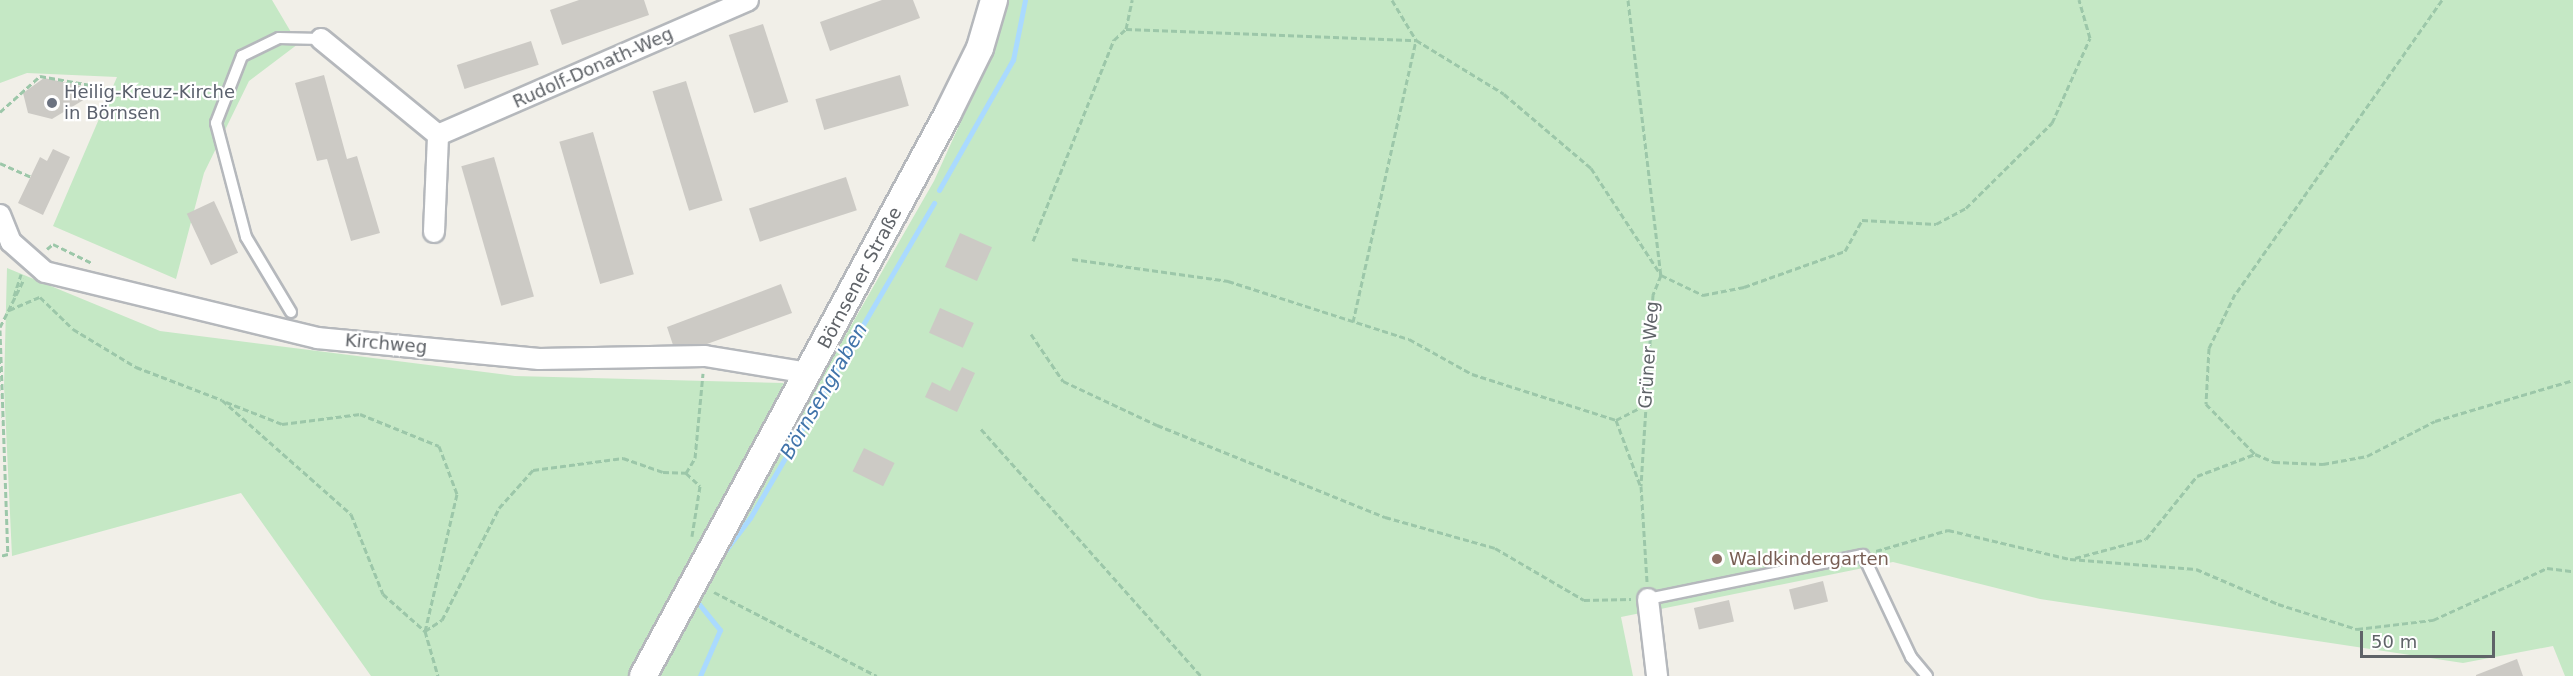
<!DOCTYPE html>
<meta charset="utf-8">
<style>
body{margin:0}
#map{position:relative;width:2573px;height:676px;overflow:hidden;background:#f1efe8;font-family:"DejaVu Sans",sans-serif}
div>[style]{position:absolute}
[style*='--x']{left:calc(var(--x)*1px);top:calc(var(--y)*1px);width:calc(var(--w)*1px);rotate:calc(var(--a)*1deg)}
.green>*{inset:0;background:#c5e8c5}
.stream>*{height:5px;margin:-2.5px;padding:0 2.5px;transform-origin:2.5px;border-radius:2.5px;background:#aadaff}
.building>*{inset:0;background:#cccac5;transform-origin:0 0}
.path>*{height:3px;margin-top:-1.5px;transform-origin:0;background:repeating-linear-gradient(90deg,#9cc7a9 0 6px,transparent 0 9px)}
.roads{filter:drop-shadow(2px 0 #b5b8bc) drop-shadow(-2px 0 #b5b8bc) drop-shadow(0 2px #b5b8bc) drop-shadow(0 -2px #b5b8bc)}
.service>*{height:10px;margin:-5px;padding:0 5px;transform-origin:5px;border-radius:5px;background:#fff}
.minor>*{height:20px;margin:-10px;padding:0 10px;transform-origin:10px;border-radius:10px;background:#fff}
.tertiary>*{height:26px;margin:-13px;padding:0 13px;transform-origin:13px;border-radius:13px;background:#fff}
.dots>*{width:16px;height:16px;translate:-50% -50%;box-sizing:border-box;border:3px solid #fff;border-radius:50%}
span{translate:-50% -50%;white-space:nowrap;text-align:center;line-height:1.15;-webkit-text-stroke:4.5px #fff;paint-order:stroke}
.street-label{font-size:18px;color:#5f6368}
.worship-label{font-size:18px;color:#5b616d}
.left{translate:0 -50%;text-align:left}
.education-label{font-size:18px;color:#785e54}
.water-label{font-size:20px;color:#4174aa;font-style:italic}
.scale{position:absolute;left:2360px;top:631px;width:135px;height:27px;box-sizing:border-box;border:3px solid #5f6368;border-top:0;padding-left:8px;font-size:18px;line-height:21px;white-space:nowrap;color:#5f6368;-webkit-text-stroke:4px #fff;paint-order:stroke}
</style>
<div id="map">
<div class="green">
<div style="clip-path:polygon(0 0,272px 0,298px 44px,249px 81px,204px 173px,176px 279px,53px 226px,117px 77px,27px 73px,0 83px)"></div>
<div style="clip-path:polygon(1007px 0,2573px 0,2573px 676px,2565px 676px,2553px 646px,2463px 663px,2040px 599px,1893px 562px,1621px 617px,1633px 676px,371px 676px,241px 493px,12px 556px,4px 386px,7px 268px,160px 331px,515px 376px,784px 383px,701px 542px,724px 547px,934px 181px,995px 46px)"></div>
</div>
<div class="stream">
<div style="--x:939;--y:190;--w:150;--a:-60.4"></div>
<div style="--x:1013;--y:60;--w:61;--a:-78.7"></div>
<div style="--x:722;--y:555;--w:46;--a:-52.9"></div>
<div style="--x:750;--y:518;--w:365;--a:-59.7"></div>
<div style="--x:695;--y:599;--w:40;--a:51"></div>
<div style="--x:720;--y:630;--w:50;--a:113.5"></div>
</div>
<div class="building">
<div style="clip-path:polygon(579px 0,644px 0,649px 15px,562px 45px,550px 10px)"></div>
<div style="clip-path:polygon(882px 0,913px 0,920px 18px,830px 51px,820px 22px)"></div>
<div style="left:763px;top:24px;width:82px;height:36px;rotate:72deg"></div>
<div style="left:531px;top:41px;width:25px;height:78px;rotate:72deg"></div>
<div style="clip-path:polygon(324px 75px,347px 159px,357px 156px,380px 233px,351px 241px,327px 159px,317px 161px,295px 83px)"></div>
<div style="left:900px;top:75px;width:32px;height:88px;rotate:74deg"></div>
<div style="clip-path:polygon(44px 78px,100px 90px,52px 119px,28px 113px,23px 93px)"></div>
<div style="left:686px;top:81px;width:125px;height:35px;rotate:73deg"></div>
<div style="left:593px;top:132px;width:148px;height:35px;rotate:74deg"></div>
<div style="clip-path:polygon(53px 149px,70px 157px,43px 215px,18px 203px,40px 157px,47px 161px)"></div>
<div style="left:494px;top:157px;width:145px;height:34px;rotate:74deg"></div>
<div style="left:846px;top:177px;width:35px;height:102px;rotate:72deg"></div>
<div style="left:214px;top:201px;width:57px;height:30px;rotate:65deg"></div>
<div style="left:960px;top:233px;width:35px;height:37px;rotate:24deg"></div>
<div style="clip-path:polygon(781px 284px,792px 313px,707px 344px,673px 345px,667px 327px)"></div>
<div style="left:940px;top:308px;width:37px;height:27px;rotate:24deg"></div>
<div style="clip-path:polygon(962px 367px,975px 373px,957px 412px,925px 397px,932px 382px,950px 391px)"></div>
<div style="left:864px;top:448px;width:34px;height:26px;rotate:26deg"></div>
<div style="left:1823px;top:581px;width:21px;height:35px;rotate:76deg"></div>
<div style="left:1729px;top:600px;width:22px;height:36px;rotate:77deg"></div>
<div style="clip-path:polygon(2517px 659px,2523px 676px,2476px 676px,2476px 675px)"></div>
</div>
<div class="path">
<div style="--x:1392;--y:0;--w:47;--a:59"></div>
<div style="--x:1416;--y:40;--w:103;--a:31.5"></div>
<div style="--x:1504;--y:94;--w:114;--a:40.4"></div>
<div style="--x:1591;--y:168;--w:128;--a:56.8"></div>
<div style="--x:1661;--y:275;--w:47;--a:25.5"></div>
<div style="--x:1703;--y:295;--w:42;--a:-11"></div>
<div style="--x:1744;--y:287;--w:107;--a:-19.6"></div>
<div style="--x:1845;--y:251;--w:35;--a:-61"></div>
<div style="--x:1862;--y:220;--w:74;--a:3.1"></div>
<div style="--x:1936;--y:224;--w:34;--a:-28"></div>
<div style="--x:1966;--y:208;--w:121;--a:-44.7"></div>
<div style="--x:2052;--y:123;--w:93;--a:-65.9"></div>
<div style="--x:2090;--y:38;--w:40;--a:-106"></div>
<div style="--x:1628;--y:0;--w:277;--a:83.2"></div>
<div style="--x:1661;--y:275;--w:22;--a:112"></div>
<div style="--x:1653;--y:295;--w:191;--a:93.6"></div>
<div style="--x:1641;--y:486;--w:96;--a:86.4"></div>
<div style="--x:2442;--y:0;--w:360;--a:125.1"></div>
<div style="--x:2235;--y:294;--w:60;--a:115.7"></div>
<div style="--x:2209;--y:348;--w:56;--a:93.1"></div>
<div style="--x:2206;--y:404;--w:70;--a:45.6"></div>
<div style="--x:2255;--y:454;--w:21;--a:23"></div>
<div style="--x:2274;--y:462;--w:49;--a:2.3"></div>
<div style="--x:2323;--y:464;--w:45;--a:-10.3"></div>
<div style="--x:2367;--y:456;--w:76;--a:-27.2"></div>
<div style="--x:2435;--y:421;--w:144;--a:-16.5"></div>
<div style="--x:1126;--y:29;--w:30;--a:-78"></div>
<div style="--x:0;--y:112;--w:54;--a:-42"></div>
<div style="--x:40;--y:76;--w:63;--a:10.1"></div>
<div style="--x:102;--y:87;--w:19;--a:28"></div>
<div style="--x:0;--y:163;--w:34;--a:24"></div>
<div style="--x:1033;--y:241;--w:217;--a:-68.1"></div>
<div style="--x:1114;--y:40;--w:16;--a:-43"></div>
<div style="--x:1126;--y:29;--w:290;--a:2.2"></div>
<div style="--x:47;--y:249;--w:8;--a:-40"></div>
<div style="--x:53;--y:244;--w:43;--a:26"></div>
<div style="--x:1072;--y:259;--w:158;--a:8"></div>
<div style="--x:1228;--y:281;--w:190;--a:17.8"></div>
<div style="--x:1409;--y:339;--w:72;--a:29.1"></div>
<div style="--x:1472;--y:374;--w:151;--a:17.7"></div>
<div style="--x:1616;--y:420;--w:69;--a:69.7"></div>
<div style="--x:14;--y:296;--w:23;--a:-72"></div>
<div style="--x:9;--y:310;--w:34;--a:-23"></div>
<div style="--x:40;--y:297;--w:46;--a:44.1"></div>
<div style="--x:73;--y:329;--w:74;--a:31.1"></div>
<div style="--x:136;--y:367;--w:92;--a:21"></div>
<div style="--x:222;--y:400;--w:172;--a:41.5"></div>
<div style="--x:351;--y:514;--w:86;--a:68.2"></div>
<div style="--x:383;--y:594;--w:56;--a:41.4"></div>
<div style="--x:425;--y:631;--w:47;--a:73.9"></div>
<div style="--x:1353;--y:322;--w:289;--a:-77.4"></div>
<div style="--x:0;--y:327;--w:54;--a:-63.4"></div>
<div style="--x:0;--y:330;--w:224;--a:88"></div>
<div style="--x:8;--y:554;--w:8;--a:166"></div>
<div style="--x:1031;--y:334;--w:57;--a:55.8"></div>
<div style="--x:1063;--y:381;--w:104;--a:25.1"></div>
<div style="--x:1157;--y:425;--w:246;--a:22"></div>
<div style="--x:1385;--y:517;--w:114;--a:15.7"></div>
<div style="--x:1495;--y:548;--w:103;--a:30.3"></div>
<div style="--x:1584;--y:600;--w:47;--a:-1.2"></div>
<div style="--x:226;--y:402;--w:60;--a:21.4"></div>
<div style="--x:282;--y:424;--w:79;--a:-7.3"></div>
<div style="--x:360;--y:414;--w:85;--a:22.1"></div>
<div style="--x:439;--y:446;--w:51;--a:69.4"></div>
<div style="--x:457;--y:494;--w:141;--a:103.1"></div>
<div style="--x:1616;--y:420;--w:33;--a:-27"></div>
<div style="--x:981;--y:429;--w:331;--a:48.3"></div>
<div style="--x:686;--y:473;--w:19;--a:43"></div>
<div style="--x:700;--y:486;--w:51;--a:99.1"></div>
<div style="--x:1876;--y:551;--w:75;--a:-16.3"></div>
<div style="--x:1948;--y:530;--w:125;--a:13.4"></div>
<div style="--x:2070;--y:559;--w:126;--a:4.5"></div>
<div style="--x:2196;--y:569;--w:89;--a:23.1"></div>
<div style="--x:2278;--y:604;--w:83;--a:17.6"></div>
<div style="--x:2357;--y:629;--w:77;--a:-6.8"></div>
<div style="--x:2433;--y:620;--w:125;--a:-24.5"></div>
<div style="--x:2547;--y:568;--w:26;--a:7"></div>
<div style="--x:2075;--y:558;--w:73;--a:-15"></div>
<div style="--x:2146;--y:539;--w:81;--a:-51"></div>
<div style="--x:2197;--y:476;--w:62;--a:-20.8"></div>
<div style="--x:714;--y:592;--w:183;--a:27.3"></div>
<div style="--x:425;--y:631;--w:20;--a:-33"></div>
<div style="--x:442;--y:620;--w:126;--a:-63"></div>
<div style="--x:499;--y:508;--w:51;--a:-48.2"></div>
<div style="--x:533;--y:470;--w:91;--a:-7.6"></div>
<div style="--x:623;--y:458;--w:42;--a:19.3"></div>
<div style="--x:663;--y:472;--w:23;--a:2"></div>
<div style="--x:686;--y:473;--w:17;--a:-59"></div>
<div style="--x:695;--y:458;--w:85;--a:-84.6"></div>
</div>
<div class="roads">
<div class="service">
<div style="--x:291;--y:312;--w:87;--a:-121"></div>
<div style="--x:246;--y:237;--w:118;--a:-104.7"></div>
<div style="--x:216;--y:123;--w:72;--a:-68.8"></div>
<div style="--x:242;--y:56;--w:41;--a:-25.9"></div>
<div style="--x:279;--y:38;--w:42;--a:1.4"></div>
<div style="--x:1648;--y:599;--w:219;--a:-11.6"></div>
<div style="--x:1863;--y:555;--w:113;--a:64.8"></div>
<div style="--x:1911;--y:657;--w:25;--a:50"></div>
</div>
<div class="minor">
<div style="--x:321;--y:39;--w:151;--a:39.4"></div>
<div style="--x:438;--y:135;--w:338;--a:-23.5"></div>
<div style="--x:0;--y:215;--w:29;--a:68"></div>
<div style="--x:11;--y:242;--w:45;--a:41.4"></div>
<div style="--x:45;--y:272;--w:280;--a:13.6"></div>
<div style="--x:317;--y:338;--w:223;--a:5.4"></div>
<div style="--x:539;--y:359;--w:166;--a:-1"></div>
<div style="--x:705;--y:356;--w:104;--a:9.4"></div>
<div style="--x:434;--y:232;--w:97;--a:-87.6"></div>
<div style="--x:1648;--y:599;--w:78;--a:83.3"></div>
</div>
<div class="tertiary">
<div style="--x:643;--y:676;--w:640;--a:-61.55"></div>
<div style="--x:948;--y:113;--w:72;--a:-63.8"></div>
<div style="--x:980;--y:48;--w:50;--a:-73.7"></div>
</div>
</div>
<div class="dots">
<div style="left:52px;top:103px;background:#6b7280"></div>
<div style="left:1717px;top:559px;background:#8d6e63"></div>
</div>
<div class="street-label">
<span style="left:593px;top:68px;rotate:-24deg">Rudolf-Donath-Weg</span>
<span style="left:860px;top:278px;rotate:-62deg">Börnsener Straße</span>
<span style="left:386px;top:344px;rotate:5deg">Kirchweg</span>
<span style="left:1649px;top:355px;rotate:-86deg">Grüner Weg</span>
</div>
<div class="worship-label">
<span class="left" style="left:64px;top:103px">Heilig-Kreuz-Kirche<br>in Börnsen</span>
</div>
<div class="education-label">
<span class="left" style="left:1729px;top:559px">Waldkindergarten</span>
</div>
<div class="water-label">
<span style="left:824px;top:391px;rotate:-60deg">Börnsengraben</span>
</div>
<div class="scale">50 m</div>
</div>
